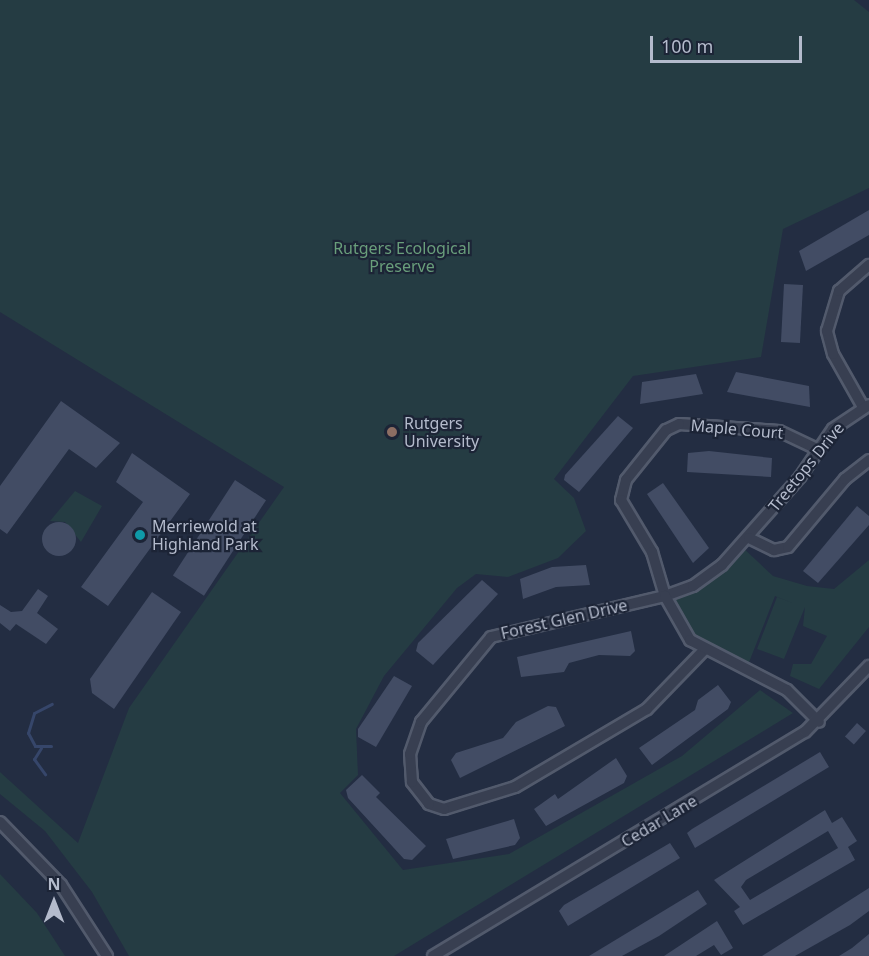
<!DOCTYPE html>
<style>
body{margin:0}
#map{position:relative;width:869px;height:956px;overflow:hidden;background:#232d42;font-family:"Noto Sans",sans-serif}
div>[style]{position:absolute}
[style*='--x']{left:calc(var(--x)*1px);top:calc(var(--y)*1px);width:calc(var(--w)*1px);rotate:calc(var(--a)*1deg)}
.green>*{inset:0;background:#253c43}
.stream>*{height:3px;margin:-1.5px;padding:0 1.5px;transform-origin:1.5px;border-radius:1.5px;background:#36466a}
.building>*{inset:0;background:#424c64;transform-origin:0 0}
.round{border-radius:50%}
.roads{filter:drop-shadow(2px 0 #525a6c) drop-shadow(-2px 0 #525a6c) drop-shadow(0 2px #525a6c) drop-shadow(0 -2px #525a6c)}
.minor>*{height:10px;margin:-5px;padding:0 5px;transform-origin:5px;border-radius:5px;background:#383f51}
.dots>*{width:16px;height:16px;translate:-50% -50%;box-sizing:border-box;border:3px solid #1c2436;border-radius:50%}
span{translate:-50% -50%;white-space:nowrap;text-align:center;line-height:1.15;-webkit-text-stroke:4.5px #1c2436;paint-order:stroke}
.park-label{font-size:16px;color:#699e7b}
.poi-label{font-size:16px;color:#b4bbcc}
.left{translate:0 -50%;text-align:left}
.street-label{font-size:16px;color:#b4bbcc}
.north{position:absolute;left:24px;top:872px;width:60px;height:60px;-webkit-text-stroke:4px #1c2436;paint-order:stroke;rotate:0deg;font-size:16px;font-weight:700;line-height:24px;text-align:center;color:#b4bbcc}
.north::after{content:'';display:block;margin:auto;width:21px;height:27px;background:#b4bbcc;clip-path:polygon(50% 0,100% 100%,50% 72%,0 100%)}
.scale{position:absolute;left:650px;top:36px;width:152px;height:27px;box-sizing:border-box;border:3px solid #b4bbcc;border-top:0;padding-left:8px;font-size:18px;line-height:21px;white-space:nowrap;color:#b4bbcc;-webkit-text-stroke:4px #1c2436;paint-order:stroke}
</style>
<div id="map">
<div class="green">
<div style="clip-path:polygon(0 0,854px 0,869px 12px,869px 188px,783px 229px,761px 357px,633px 376px,554px 479px,574px 498px,586px 531px,558px 558px,508px 577px,476px 574px,457px 588px,384px 676px,356px 729px,358px 775px,340px 793px,403px 870px,509px 854px,682px 756px,760px 690px,793px 713px,394px 956px,129px 956px,92px 892px,45px 831px,0 794px,0 772px,78px 843px,129px 708px,284px 487px,0 312px)"></div>
<div style="clip-path:polygon(75px 491px,102px 506px,81px 542px,65px 522px,50px 521px)"></div>
<div style="clip-path:polygon(741px 546px,773px 576px,807px 586px,834px 589px,869px 560px,869px 627px,819px 689px,790px 676px,793px 664px,811px 664px,827px 636px,803px 626px,805px 607px,784px 659px,757px 649px,777px 597px,795px 604px,775px 596px,746px 670px,690px 640px,665px 596px,681px 592px)"></div>
<div style="clip-path:polygon(0 874px,37px 913px,65px 956px,0 956px)"></div>
</div>
<div class="stream">
<div style="--x:51;--y:746;--w:16;--a:180"></div>
<div style="--x:35;--y:746;--w:15;--a:-118"></div>
<div style="--x:28;--y:733;--w:21;--a:-73"></div>
<div style="--x:34;--y:713;--w:20;--a:-27"></div>
<div style="--x:41;--y:748;--w:13;--a:122"></div>
<div style="--x:34;--y:759;--w:19;--a:54"></div>
</div>
<div class="building">
<div style="clip-path:polygon(869px 210px,869px 235px,806px 271px,799px 251px)"></div>
<div style="left:784px;top:284px;width:19px;height:58px;rotate:3deg"></div>
<div style="clip-path:polygon(736px 372px,809px 386px,810px 407px,727px 392px)"></div>
<div style="clip-path:polygon(696px 374px,703px 394px,640px 404px,642px 382px)"></div>
<div style="clip-path:polygon(61px 401px,120px 443px,96px 468px,69px 449px,7px 534px,0 529px,0 486px)"></div>
<div style="clip-path:polygon(618px 416px,633px 428px,579px 492px,564px 480px,565px 475px)"></div>
<div style="clip-path:polygon(709px 451px,772px 458px,771px 477px,687px 472px,688px 453px)"></div>
<div style="clip-path:polygon(132px 453px,190px 494px,108px 606px,81px 587px,143px 502px,116px 482px)"></div>
<div style="left:235px;top:480px;width:37px;height:114px;rotate:33deg"></div>
<div style="clip-path:polygon(663px 483px,709px 548px,693px 563px,647px 494px)"></div>
<div style="clip-path:polygon(857px 506px,869px 516px,869px 525px,818px 583px,803px 571px)"></div>
<div class="round" style="left:42px;top:522px;width:34px;height:34px"></div>
<div style="clip-path:polygon(586px 565px,590px 585px,556px 587px,523px 599px,520px 579px,552px 567px)"></div>
<div style="clip-path:polygon(482px 580px,498px 594px,433px 665px,416px 651px,418px 643px)"></div>
<div style="clip-path:polygon(38px 589px,48px 596px,37px 613px,58px 629px,46px 644px,16px 624px,10px 631px,0 623px,0 605px,11px 612px,22px 611px)"></div>
<div style="clip-path:polygon(152px 592px,181px 612px,114px 709px,92px 693px,90px 679px)"></div>
<div style="clip-path:polygon(631px 631px,635px 651px,630px 656px,599px 655px,569px 663px,564px 672px,521px 677px,517px 657px)"></div>
<div style="clip-path:polygon(394px 676px,412px 686px,376px 747px,358px 737px,358px 729px)"></div>
<div style="clip-path:polygon(718px 685px,731px 702px,728px 709px,652px 765px,639px 748px,695px 710px,698px 700px)"></div>
<div style="clip-path:polygon(548px 706px,556px 707px,565px 726px,460px 778px,451px 760px,456px 753px,503px 738px,516px 722px)"></div>
<div style="left:857px;top:723px;width:12px;height:18px;rotate:42deg"></div>
<div style="clip-path:polygon(820px 752px,829px 767px,695px 848px,687px 833px,692px 829px)"></div>
<div style="clip-path:polygon(616px 758px,627px 776px,624px 783px,546px 826px,534px 809px,555px 794px,558px 799px)"></div>
<div style="clip-path:polygon(362px 775px,380px 793px,376px 797px,426px 846px,412px 860px,404px 859px,348px 798px,346px 790px)"></div>
<div style="clip-path:polygon(evenodd,825px 810px,832px 823px,842px 817px,857px 841px,848px 847px,855px 860px,743px 925px,734px 911px,740px 907px,714px 880px,825px 810px,828px 831px,838px 848px,750px 900px,741px 887px,746px 880px,828px 831px)"></div>
<div style="clip-path:polygon(514px 819px,520px 838px,515px 845px,453px 859px,446px 839px)"></div>
<div style="clip-path:polygon(670px 843px,680px 858px,568px 926px,559px 911px,564px 905px)"></div>
<div style="clip-path:polygon(869px 888px,869px 911px,850px 925px,795px 956px,762px 956px)"></div>
<div style="clip-path:polygon(698px 890px,707px 904px,659px 936px,622px 956px,589px 956px)"></div>
<div style="clip-path:polygon(717px 921px,733px 948px,721px 955px,714px 945px,696px 956px,664px 956px)"></div>
<div style="clip-path:polygon(869px 934px,869px 956px,839px 956px,852px 948px)"></div>
</div>
<div class="roads">
<div class="minor">
<div style="--x:863;--y:407;--w:61;--a:-119.5"></div>
<div style="--x:833;--y:354;--w:24;--a:-105"></div>
<div style="--x:827;--y:331;--w:42;--a:-73.3"></div>
<div style="--x:839;--y:291;--w:40;--a:-41"></div>
<div style="--x:817;--y:449;--w:42;--a:-154.7"></div>
<div style="--x:779;--y:431;--w:100;--a:-176"></div>
<div style="--x:679;--y:424;--w:14;--a:155"></div>
<div style="--x:666;--y:430;--w:64;--a:128.7"></div>
<div style="--x:626;--y:480;--w:21;--a:104"></div>
<div style="--x:621;--y:500;--w:61;--a:59.2"></div>
<div style="--x:652;--y:552;--w:46;--a:73.5"></div>
<div style="--x:665;--y:596;--w:30;--a:-20"></div>
<div style="--x:693;--y:586;--w:36;--a:-36"></div>
<div style="--x:722;--y:565;--w:118;--a:-48.4"></div>
<div style="--x:800;--y:477;--w:58;--a:-55.5"></div>
<div style="--x:833;--y:429;--w:43;--a:-33.7"></div>
<div style="--x:749;--y:538;--w:28;--a:26"></div>
<div style="--x:774;--y:550;--w:14;--a:-12"></div>
<div style="--x:788;--y:547;--w:89;--a:-50"></div>
<div style="--x:845;--y:479;--w:31;--a:-38"></div>
<div style="--x:704;--y:650;--w:82;--a:134"></div>
<div style="--x:647;--y:709;--w:153;--a:149.4"></div>
<div style="--x:515;--y:787;--w:74;--a:162.8"></div>
<div style="--x:444;--y:809;--w:16;--a:-162"></div>
<div style="--x:429;--y:804;--w:28;--a:-128"></div>
<div style="--x:412;--y:782;--w:28;--a:-94"></div>
<div style="--x:410;--y:754;--w:34;--a:-71"></div>
<div style="--x:421;--y:722;--w:110;--a:-50.5"></div>
<div style="--x:491;--y:637;--w:179;--a:-13.3"></div>
<div style="--x:665;--y:596;--w:51;--a:60.4"></div>
<div style="--x:690;--y:640;--w:109;--a:27.3"></div>
<div style="--x:787;--y:690;--w:45;--a:45"></div>
<div style="--x:0;--y:822;--w:88;--a:45.9"></div>
<div style="--x:61;--y:885;--w:85;--a:57.1"></div>
<div style="--x:433;--y:956;--w:434;--a:-31.1"></div>
<div style="--x:805;--y:732;--w:92;--a:-45.9"></div>
</div>
</div>
<div class="dots">
<div style="left:392px;top:432px;background:#8d6e63"></div>
<div style="left:140px;top:535px;background:#0f9aa8"></div>
</div>
<div class="park-label">
<span style="left:402px;top:257px">Rutgers Ecological<br>Preserve</span>
</div>
<div class="poi-label">
<span class="left" style="left:404px;top:432px">Rutgers<br>University</span>
<span class="left" style="left:152px;top:535px">Merriewold at<br>Highland Park</span>
</div>
<div class="street-label">
<span style="left:737px;top:429px;rotate:5deg">Maple Court</span>
<span style="left:806px;top:467px;rotate:-51deg">Treetops Drive</span>
<span style="left:564px;top:619px;rotate:-13deg">Forest Glen Drive</span>
<span style="left:659px;top:821px;rotate:-31deg">Cedar Lane</span>
</div>
<div class="north">N</div>
<div class="scale">100 m</div>
</div>
